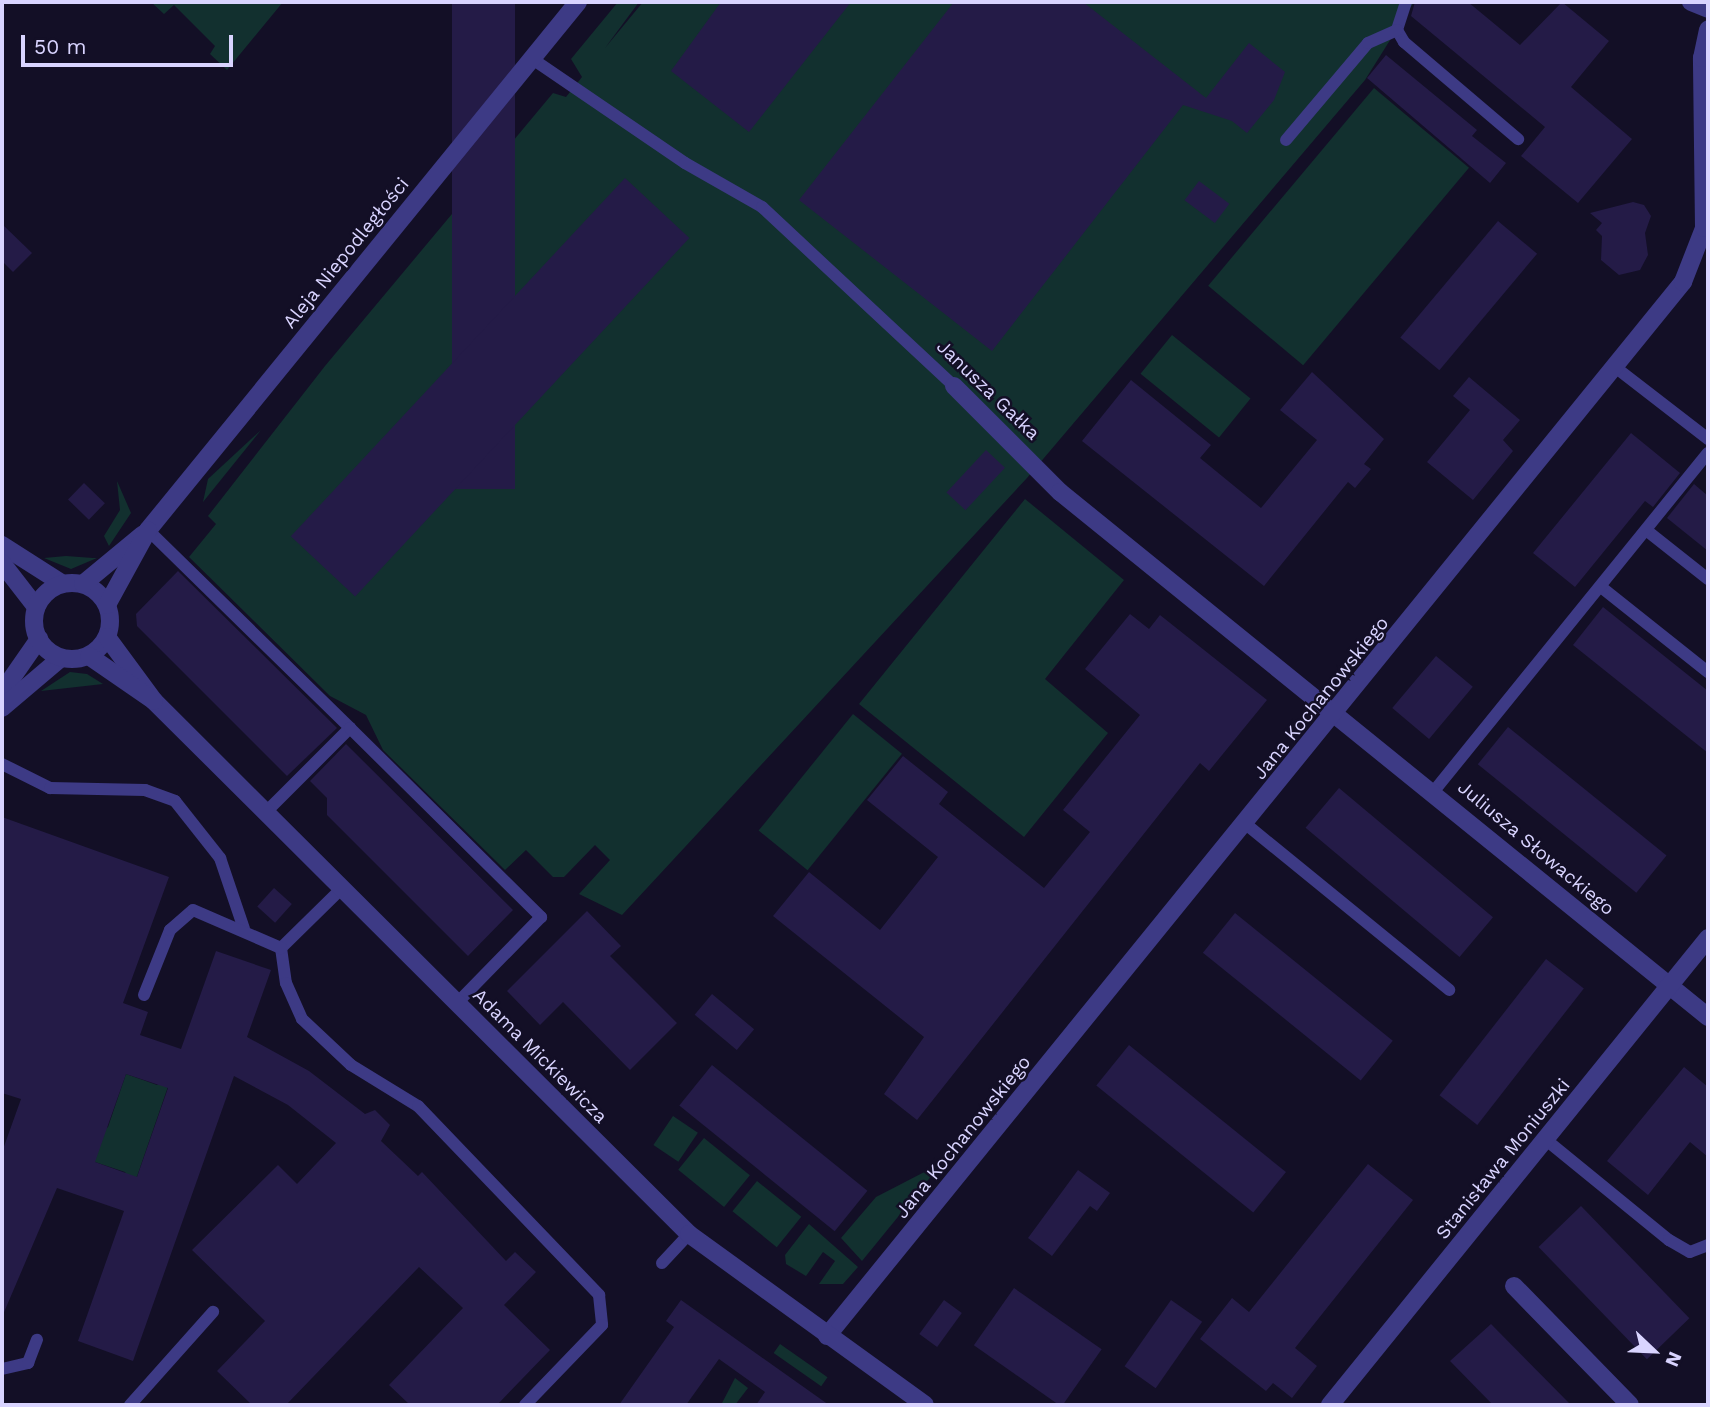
<!DOCTYPE html>
<meta charset="utf-8">
<style>
body{margin:0}
#map{position:relative;width:1710px;height:1407px;overflow:hidden;background:#130f26;font-family:"Work Sans",sans-serif}
div>[style]{position:absolute}
[style*='--x']{left:calc(var(--x)*1px);top:calc(var(--y)*1px);width:calc(var(--w)*1px);rotate:calc(var(--a)*1deg)}
.green>*{inset:0;background:#12302f;transform-origin:0 0}
.building>*{inset:0;background:#241b47;transform-origin:0 0}
.service>*{height:12px;margin:-6px;padding:0 6px;transform-origin:6px;border-radius:6px;background:#3d3a85}
.minor>*{height:18px;margin:-9px;padding:0 9px;transform-origin:9px;border-radius:9px;background:#3d3a85}
.tertiary>*{height:18px;margin:-9px;padding:0 9px;transform-origin:9px;border-radius:9px;background:#3d3a85}
.tertiary>.ring{margin:-9px;padding:0;box-sizing:content-box;background:none;border:18px solid #3d3a85;border-radius:50%}
span{translate:-50% -50%;white-space:nowrap;text-align:center;line-height:1.15;-webkit-text-stroke:5px #130f26;paint-order:stroke}
.street-label{font-size:19px;color:#d9d4ff}
.frame{position:absolute;inset:0;border:4px solid #d9d4ff;pointer-events:none}
.north{position:absolute;left:1619px;top:1316px;width:70px;height:70px;-webkit-text-stroke:5px #130f26;paint-order:stroke;rotate:113deg;font-size:19px;font-weight:700;line-height:28px;text-align:center;color:#d9d4ff}
.north::after{content:'';display:block;margin:auto;width:24px;height:32px;background:#d9d4ff;clip-path:polygon(50% 0,100% 100%,50% 72%,0 100%)}
.scale{position:absolute;left:21px;top:35px;width:212px;height:32px;box-sizing:border-box;border:4px solid #d9d4ff;border-top:0;padding-left:9px;font-size:21px;line-height:24px;white-space:nowrap;color:#d9d4ff;-webkit-text-stroke:5px #130f26;paint-order:stroke}
</style>
<div id="map">
<div class="green">
<div style="clip-path:polygon(151px 2px,283px 2px,227px 70px,210px 54px,215px 46px,174px 5px,164px 14px)"></div>
<div style="clip-path:polygon(618px 2px,639px 2px,605px 48px,643px 2px,1414px 2px,1365px 80px,1027px 478px,622px 915px,579px 894px,610px 860px,595px 845px,564px 877px,553px 877px,526px 850px,505px 870px,383px 750px,366px 715px,330px 696px,189px 557px,216px 524px,208px 516px,325px 366px,553px 93px,566px 97px,582px 77px,571px 59px)"></div>
<div style="left:1374px;top:88px;width:124px;height:258px;rotate:40deg"></div>
<div style="left:1172px;top:335px;width:101px;height:50px;rotate:39deg"></div>
<div style="clip-path:polygon(261px 430px,203px 502px,208px 479px)"></div>
<div style="clip-path:polygon(117px 481px,131px 513px,109px 546px,104px 536px,120px 510px)"></div>
<div style="clip-path:polygon(1025px 499px,1124px 580px,1045px 679px,1108px 733px,1024px 837px,859px 704px)"></div>
<div style="clip-path:polygon(66px 556px,93px 558px,97px 558px,71px 569px,44px 558px)"></div>
<div style="clip-path:polygon(70px 672px,87px 674px,103px 684px,41px 691px)"></div>
<div style="left:853px;top:714px;width:63px;height:150px;rotate:39deg"></div>
<div style="clip-path:polygon(126px 1074px,157px 1085px,172px 1075px,133px 1188px,125px 1172px,71px 1154px,108px 1127px)"></div>
<div style="left:673px;top:1116px;width:30px;height:35px;rotate:34deg"></div>
<div style="left:704px;top:1138px;width:59px;height:41px;rotate:39deg"></div>
<div style="clip-path:polygon(936px 1166px,937px 1169px,862px 1261px,841px 1238px,876px 1197px)"></div>
<div style="left:757px;top:1181px;width:57px;height:39px;rotate:39deg"></div>
<div style="clip-path:polygon(809px 1224px,858px 1267px,843px 1284px,819px 1284px,835px 1261px,823px 1252px,806px 1276px,786px 1264px,785px 1255px)"></div>
<div style="left:780px;top:1344px;width:58px;height:11px;rotate:35deg"></div>
<div style="clip-path:polygon(735px 1378px,748px 1388px,735px 1405px,721px 1405px)"></div>
</div>
<div class="building">
<div style="left:452px;top:2px;width:63px;height:487px"></div>
<div style="clip-path:polygon(721px 2px,851px 2px,749px 132px,671px 71px)"></div>
<div style="clip-path:polygon(954px 2px,1083px 2px,1206px 98px,1249px 43px,1285px 72px,1274px 100px,1247px 133px,1232px 121px,1183px 105px,992px 351px,799px 200px)"></div>
<div style="clip-path:polygon(1415px 2px,1468px 2px,1520px 45px,1562px 2px,1609px 41px,1571px 87px,1632px 139px,1578px 203px,1521px 156px,1545px 127px,1411px 16px)"></div>
<div style="clip-path:polygon(1386px 55px,1477px 130px,1472px 136px,1506px 163px,1490px 183px,1367px 78px)"></div>
<div style="left:625px;top:178px;width:88px;height:490px;rotate:43deg"></div>
<div style="left:1199px;top:181px;width:38px;height:24px;rotate:37deg"></div>
<div style="clip-path:polygon(1633px 202px,1644px 205px,1651px 216px,1645px 233px,1648px 255px,1640px 270px,1619px 275px,1601px 260px,1602px 236px,1596px 230px,1602px 223px,1590px 213px)"></div>
<div style="left:1498px;top:221px;width:51px;height:152px;rotate:40deg"></div>
<div style="clip-path:polygon(2px 224px,32px 253px,13px 272px,2px 261px)"></div>
<div style="clip-path:polygon(1312px 372px,1384px 439px,1364px 464px,1371px 469px,1355px 488px,1348px 482px,1264px 586px,1082px 441px,1131px 380px,1211px 445px,1200px 458px,1261px 508px,1317px 440px,1280px 410px)"></div>
<div style="clip-path:polygon(1469px 377px,1520px 420px,1503px 440px,1513px 451px,1473px 500px,1427px 462px,1470px 410px,1453px 396px)"></div>
<div style="clip-path:polygon(1631px 433px,1680px 473px,1653px 507px,1645px 501px,1575px 587px,1533px 553px)"></div>
<div style="left:986px;top:450px;width:26px;height:58px;rotate:43deg"></div>
<div style="left:84px;top:483px;width:29px;height:23px;rotate:44deg"></div>
<div style="clip-path:polygon(1694px 484px,1708px 496px,1708px 551px,1667px 518px)"></div>
<div style="clip-path:polygon(178px 571px,337px 728px,287px 776px,137px 626px,136px 614px)"></div>
<div style="clip-path:polygon(1603px 607px,1708px 691px,1708px 753px,1573px 645px)"></div>
<div style="clip-path:polygon(1130px 614px,1149px 629px,1160px 615px,1267px 700px,1209px 771px,1200px 763px,917px 1120px,884px 1094px,924px 1037px,773px 916px,809px 872px,880px 930px,938px 857px,867px 800px,903px 756px,948px 792px,939px 804px,1044px 888px,1090px 832px,1063px 810px,1140px 715px,1085px 669px)"></div>
<div style="left:1436px;top:656px;width:48px;height:68px;rotate:40deg"></div>
<div style="left:1508px;top:727px;width:204px;height:48px;rotate:39deg"></div>
<div style="clip-path:polygon(346px 744px,513px 910px,468px 956px,327px 815px,327px 798px,310px 781px)"></div>
<div style="left:1339px;top:788px;width:201px;height:52px;rotate:40deg"></div>
<div style="clip-path:polygon(evenodd,2px 817px,169px 877px,123px 1003px,148px 1012px,140px 1035px,181px 1049px,216px 951px,271px 970px,247px 1037px,309px 1071px,365px 1114px,375px 1110px,390px 1125px,381px 1141px,418px 1176px,422px 1172px,506px 1261px,515px 1252px,536px 1272px,504px 1305px,550px 1350px,497px 1405px,410px 1405px,389px 1385px,463px 1308px,419px 1267px,286px 1405px,252px 1405px,217px 1371px,265px 1321px,192px 1250px,278px 1165px,297px 1184px,336px 1143px,288px 1105px,234px 1076px,133px 1361px,78px 1341px,124px 1211px,57px 1188px,2px 1317px,2px 1152px,21px 1099px,2px 1093px,2px 817px,126px 1074px,168px 1088px,137px 1177px,95px 1162px,126px 1074px)"></div>
<div style="left:274px;top:888px;width:24px;height:25px;rotate:42deg"></div>
<div style="clip-path:polygon(587px 911px,621px 946px,610px 956px,677px 1023px,630px 1070px,563px 1002px,540px 1025px,507px 991px)"></div>
<div style="left:1235px;top:913px;width:203px;height:51px;rotate:39deg"></div>
<div style="left:1546px;top:959px;width:48px;height:173px;rotate:38deg"></div>
<div style="left:712px;top:994px;width:55px;height:27px;rotate:40deg"></div>
<div style="left:1129px;top:1045px;width:202px;height:52px;rotate:39deg"></div>
<div style="left:712px;top:1065px;width:200px;height:52px;rotate:39deg"></div>
<div style="clip-path:polygon(1684px 1067px,1708px 1087px,1708px 1157px,1690px 1142px,1648px 1195px,1607px 1161px)"></div>
<div style="clip-path:polygon(1368px 1164px,1413px 1200px,1295px 1348px,1317px 1366px,1292px 1398px,1273px 1383px,1266px 1391px,1200px 1339px,1232px 1298px,1249px 1312px)"></div>
<div style="clip-path:polygon(1078px 1170px,1110px 1193px,1097px 1211px,1090px 1206px,1052px 1256px,1028px 1238px)"></div>
<div style="left:1581px;top:1206px;width:156px;height:59px;rotate:46deg"></div>
<div style="left:1014px;top:1288px;width:107px;height:70px;rotate:35deg"></div>
<div style="clip-path:polygon(681px 1300px,829px 1405px,756px 1405px,765px 1392px,719px 1359px,686px 1405px,619px 1405px,674px 1327px,666px 1321px)"></div>
<div style="left:944px;top:1300px;width:22px;height:42px;rotate:36deg"></div>
<div style="left:1171px;top:1300px;width:38px;height:81px;rotate:35deg"></div>
<div style="clip-path:polygon(1491px 1324px,1571px 1405px,1493px 1405px,1450px 1361px)"></div>
</div>
<div class="service">
<div style="--x:1406;--y:2;--w:29;--a:108"></div>
<div style="--x:1397;--y:30;--w:14;--a:60"></div>
<div style="--x:1404;--y:42;--w:150;--a:40.4"></div>
<div style="--x:531;--y:58;--w:186;--a:34.3"></div>
<div style="--x:685;--y:163;--w:89;--a:29.7"></div>
<div style="--x:762;--y:207;--w:262;--a:43"></div>
<div style="--x:1286;--y:140;--w:127;--a:-49.8"></div>
<div style="--x:1368;--y:43;--w:32;--a:-24"></div>
<div style="--x:1615;--y:367;--w:118;--a:37.7"></div>
<div style="--x:148;--y:530;--w:283;--a:44.4"></div>
<div style="--x:1646;--y:530;--w:79;--a:38.3"></div>
<div style="--x:1601;--y:587;--w:137;--a:38.5"></div>
<div style="--x:2;--y:764;--w:54;--a:26.6"></div>
<div style="--x:50;--y:788;--w:95;--a:1.2"></div>
<div style="--x:145;--y:790;--w:32;--a:20"></div>
<div style="--x:175;--y:801;--w:73;--a:51.7"></div>
<div style="--x:220;--y:858;--w:75;--a:71.3"></div>
<div style="--x:1434;--y:791;--w:435;--a:-51"></div>
<div style="--x:266;--y:812;--w:119;--a:-45"></div>
<div style="--x:350;--y:728;--w:269;--a:44.7"></div>
<div style="--x:541;--y:917;--w:120;--a:134.3"></div>
<div style="--x:1247;--y:825;--w:261;--a:39.2"></div>
<div style="--x:281;--y:948;--w:35;--a:82"></div>
<div style="--x:286;--y:983;--w:39;--a:66"></div>
<div style="--x:302;--y:1019;--w:67;--a:43.2"></div>
<div style="--x:351;--y:1065;--w:79;--a:31.5"></div>
<div style="--x:418;--y:1106;--w:262;--a:46.2"></div>
<div style="--x:599;--y:1295;--w:30;--a:84"></div>
<div style="--x:602;--y:1325;--w:111;--a:133.9"></div>
<div style="--x:281;--y:948;--w:86;--a:-44.5"></div>
<div style="--x:144;--y:995;--w:70;--a:-68.2"></div>
<div style="--x:170;--y:930;--w:30;--a:-41"></div>
<div style="--x:193;--y:910;--w:96;--a:23.4"></div>
<div style="--x:1545;--y:1139;--w:160;--a:39.2"></div>
<div style="--x:1669;--y:1240;--w:24;--a:30"></div>
<div style="--x:1690;--y:1252;--w:19;--a:-21"></div>
<div style="--x:662;--y:1263;--w:40;--a:-47"></div>
<div style="--x:2;--y:1369;--w:27;--a:-13"></div>
<div style="--x:28;--y:1363;--w:25;--a:-69"></div>
<div style="--x:130;--y:1405;--w:125;--a:-48.3"></div>
</div>
<div class="minor">
<div style="--x:1691;--y:2;--w:18;--a:22"></div>
<div style="--x:954;--y:386;--w:150;--a:45"></div>
<div style="--x:1060;--y:492;--w:834;--a:39.01"></div>
<div style="--x:148;--y:530;--w:681;--a:-50.84"></div>
<div style="--x:2;--y:692;--w:65;--a:-55.1"></div>
<div style="--x:2;--y:708;--w:77;--a:-40.3"></div>
<div style="--x:1514;--y:1286;--w:166;--a:45.7"></div>
<div style="--x:827;--y:1336;--w:1358;--a:-50.92"></div>
<div style="--x:1683;--y:282;--w:58;--a:-68.7"></div>
<div style="--x:1704;--y:228;--w:170;--a:-90.7"></div>
<div style="--x:1702;--y:58;--w:29;--a:-78"></div>
<div style="--x:1330;--y:1405;--w:601;--a:-51.01"></div>
</div>
<div class="tertiary">
<div style="--x:2;--y:545;--w:72;--a:32.6"></div>
<div style="--x:2;--y:563;--w:56;--a:52.3"></div>
<div class="ring" style="left:34px;top:583px;width:58px;height:58px"></div>
<div style="--x:83;--y:584;--w:77;--a:-39.7"></div>
<div style="--x:107;--y:605;--w:85;--a:-61.3"></div>
<div style="--x:107;--y:637;--w:79;--a:53.7"></div>
<div style="--x:154;--y:701;--w:755;--a:44.89"></div>
<div style="--x:689;--y:1234;--w:291;--a:35.9"></div>
<div style="--x:89;--y:656;--w:79;--a:34.7"></div>
</div>
<div class="street-label">
<span style="left:346px;top:253px;rotate:-51deg">Aleja Niepodległości</span>
<span style="left:988px;top:390px;rotate:44deg">Janusza Gałka</span>
<span style="left:1321px;top:698px;rotate:-51deg">Jana Kochanowskiego</span>
<span style="left:1536px;top:848px;rotate:40deg">Juliusza Słowackiego</span>
<span style="left:540px;top:1056px;rotate:45deg">Adama Mickiewicza</span>
<span style="left:963px;top:1137px;rotate:-51deg">Jana Kochanowskiego</span>
<span style="left:1503px;top:1159px;rotate:-51deg">Stanisława Moniuszki</span>
</div>
<div class="frame"></div>
<div class="north">N</div>
<div class="scale">50 m</div>
</div>
